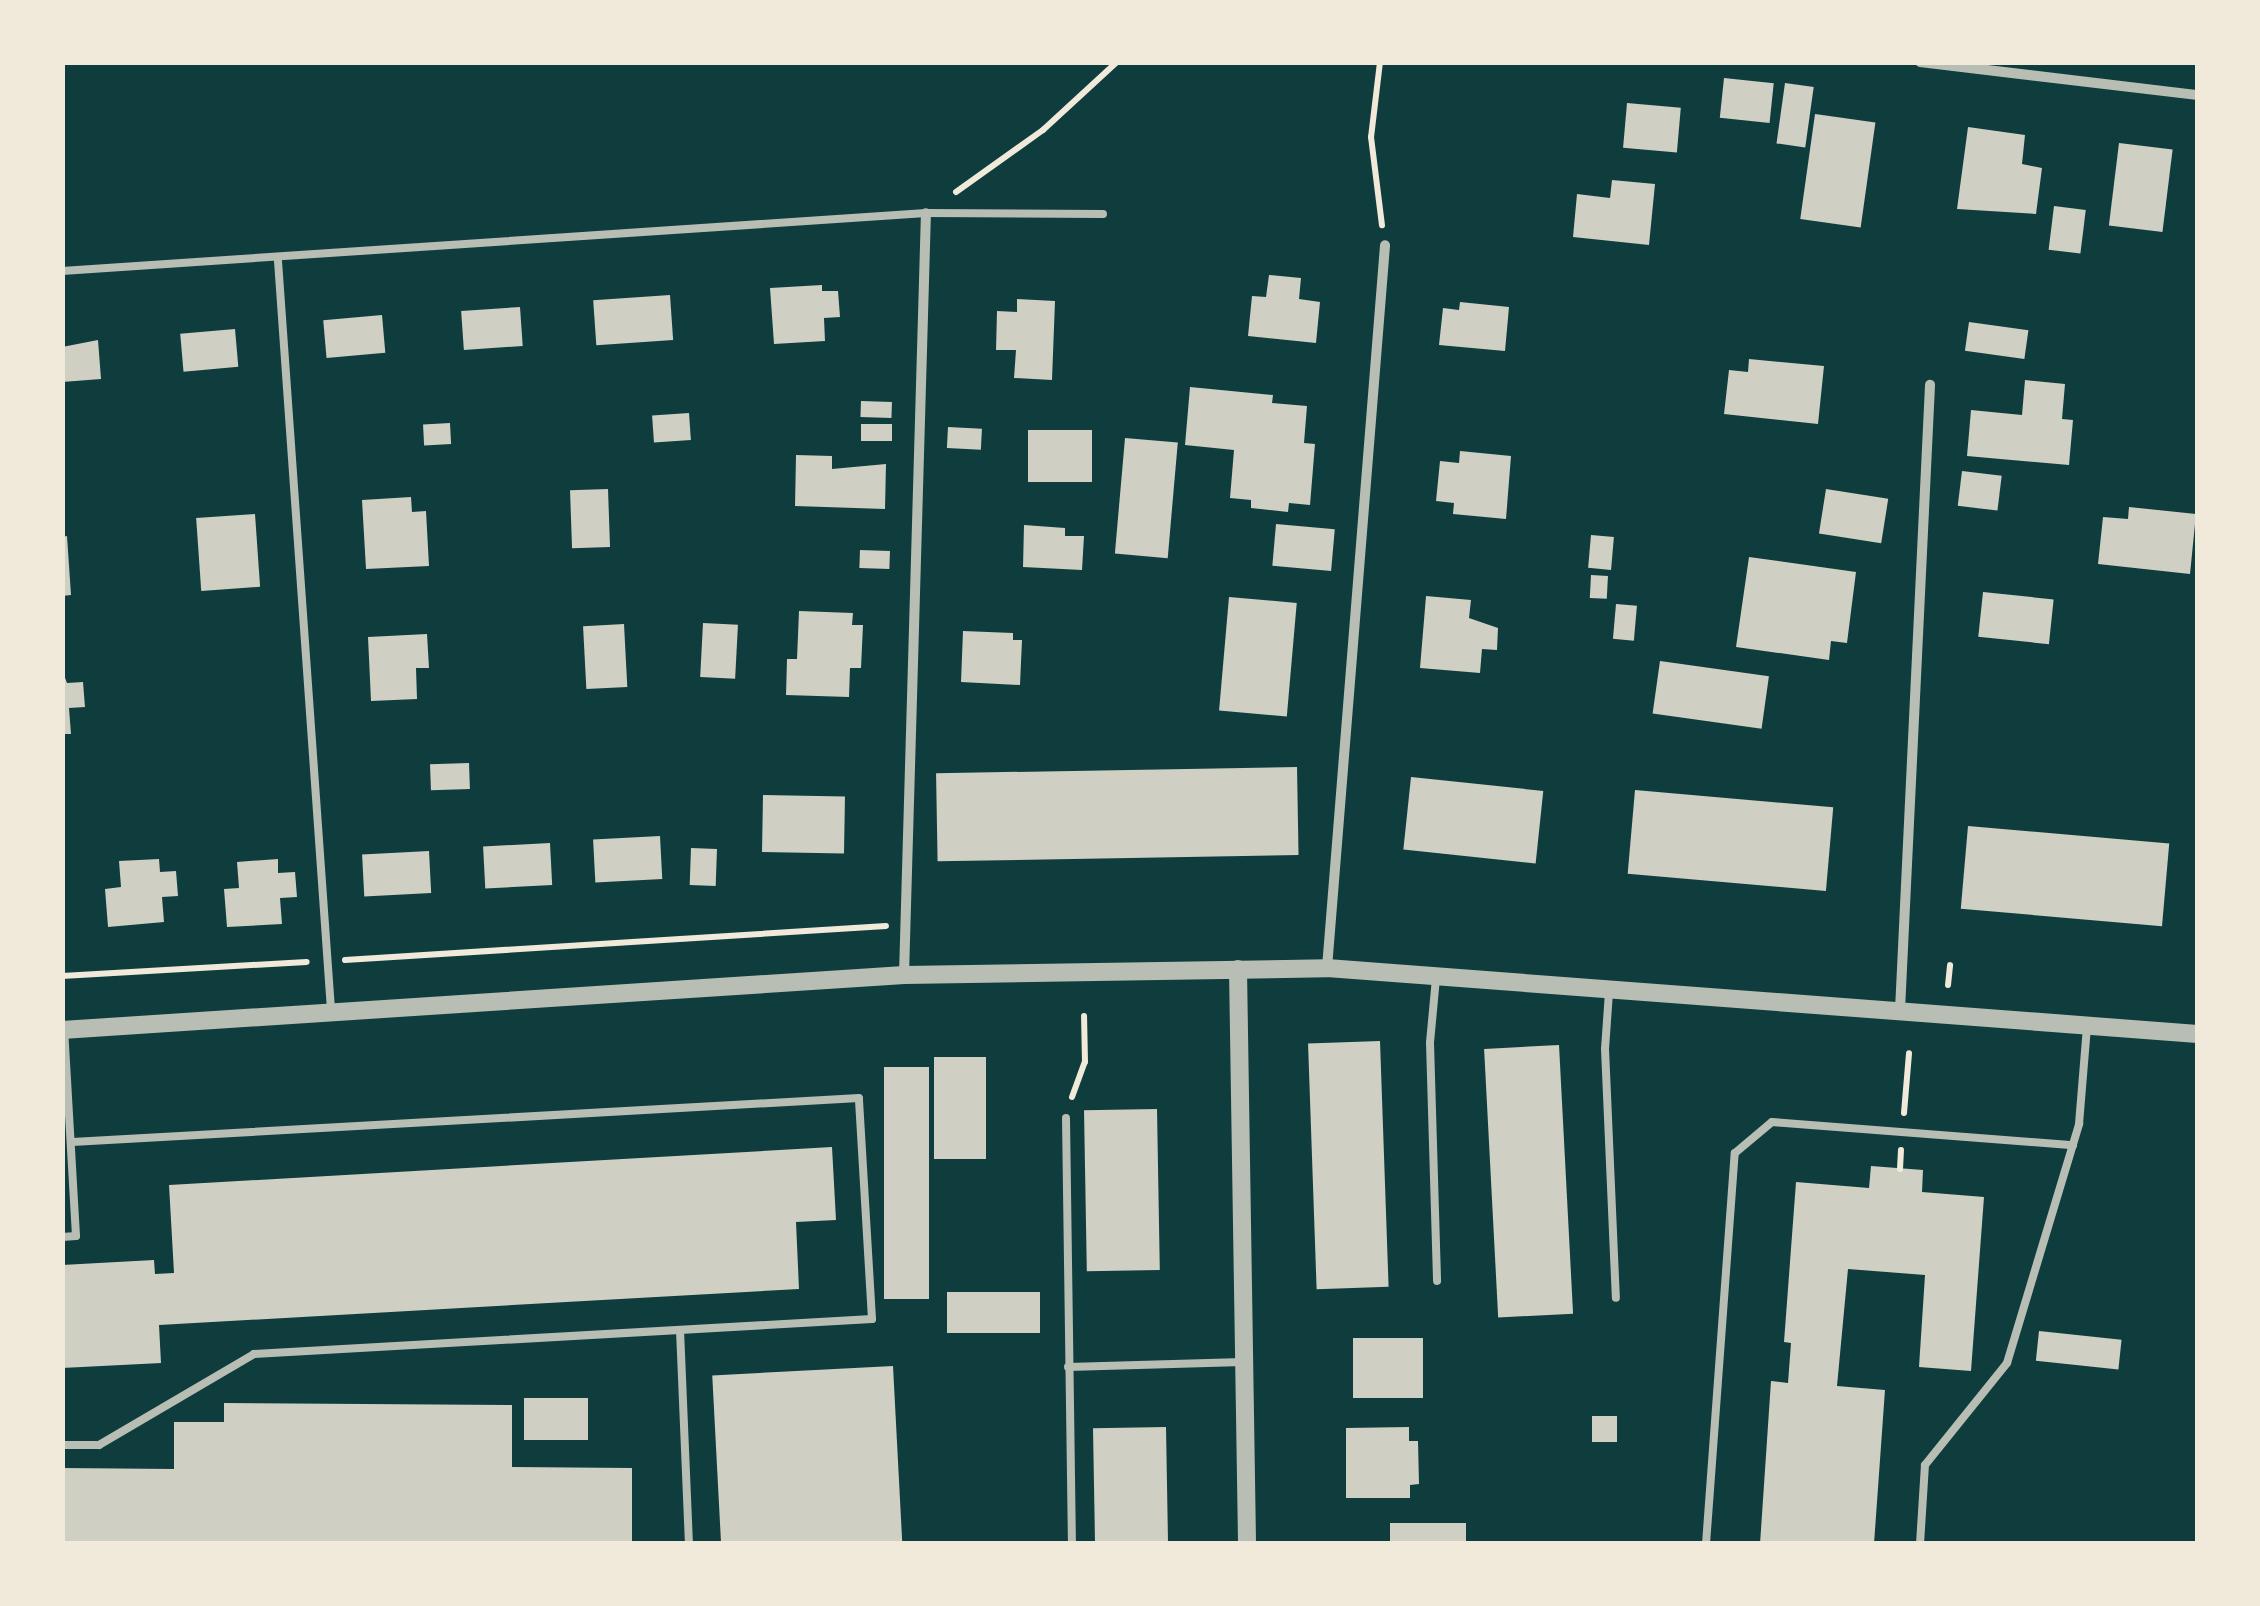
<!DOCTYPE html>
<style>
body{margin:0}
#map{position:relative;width:2260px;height:1606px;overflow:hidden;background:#0f3d3e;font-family:"Nunito Sans",sans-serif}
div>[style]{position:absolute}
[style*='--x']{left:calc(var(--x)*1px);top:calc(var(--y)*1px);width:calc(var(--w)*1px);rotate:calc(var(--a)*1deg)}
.building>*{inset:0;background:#cfcfc3;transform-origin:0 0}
.path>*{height:6px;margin:-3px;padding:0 3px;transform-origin:3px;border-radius:3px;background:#f1e9da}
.service>*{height:8px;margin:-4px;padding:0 4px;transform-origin:4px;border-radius:4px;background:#b8beb3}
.minor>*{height:10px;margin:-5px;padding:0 5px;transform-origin:5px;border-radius:5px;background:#b8beb3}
.tertiary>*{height:18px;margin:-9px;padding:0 9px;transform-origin:9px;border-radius:9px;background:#b8beb3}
span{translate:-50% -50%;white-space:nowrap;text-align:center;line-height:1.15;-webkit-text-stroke:8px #f1e9da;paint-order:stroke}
.frame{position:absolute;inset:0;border:65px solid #f1e9da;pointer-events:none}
</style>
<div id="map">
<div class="building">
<div style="left:1724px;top:78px;width:50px;height:40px;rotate:6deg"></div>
<div style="left:1785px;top:83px;width:29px;height:61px;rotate:8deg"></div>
<div style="left:1627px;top:103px;width:54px;height:45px;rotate:5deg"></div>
<div style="left:1815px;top:114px;width:61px;height:106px;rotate:8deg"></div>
<div style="clip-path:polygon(1968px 127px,2025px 135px,2022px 164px,2042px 168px,2036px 214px,1957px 209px)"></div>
<div style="left:2119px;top:143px;width:54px;height:83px;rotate:7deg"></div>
<div style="clip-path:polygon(1612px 180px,1655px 184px,1649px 245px,1573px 237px,1577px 194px,1610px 198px)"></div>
<div style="left:2054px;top:206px;width:32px;height:44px;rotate:7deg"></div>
<div style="clip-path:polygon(1269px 275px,1301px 278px,1299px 299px,1320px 302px,1316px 343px,1248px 336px,1252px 296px,1266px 297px)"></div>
<div style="clip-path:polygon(822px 285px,822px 291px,838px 291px,840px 317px,824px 318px,825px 341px,774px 344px,770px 288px)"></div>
<div style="left:670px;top:295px;width:45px;height:77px;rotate:86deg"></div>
<div style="clip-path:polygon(1017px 299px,1055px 301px,1052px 380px,1014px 378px,1016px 350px,996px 350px,997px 311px,1017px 312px)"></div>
<div style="clip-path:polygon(1460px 302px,1509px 307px,1505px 351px,1439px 345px,1443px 308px,1459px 310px)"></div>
<div style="left:520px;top:307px;width:39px;height:59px;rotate:86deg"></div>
<div style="left:382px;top:315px;width:38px;height:59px;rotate:85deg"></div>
<div style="left:1969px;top:322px;width:60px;height:29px;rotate:8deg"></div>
<div style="left:235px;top:329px;width:38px;height:55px;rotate:85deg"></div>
<div style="clip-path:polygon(98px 340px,101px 379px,62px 382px,62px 347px)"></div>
<div style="clip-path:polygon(1749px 359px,1824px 366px,1818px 424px,1724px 414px,1729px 370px,1748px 372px)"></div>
<div style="clip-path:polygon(2025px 380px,2065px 384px,2062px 419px,2073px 420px,2069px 465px,1967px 456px,1971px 410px,2022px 415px)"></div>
<div style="clip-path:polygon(1190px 387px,1273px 395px,1272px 403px,1307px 406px,1304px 443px,1315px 444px,1310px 505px,1289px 503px,1288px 512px,1251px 508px,1251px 500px,1230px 498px,1234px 450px,1185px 445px)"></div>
<div style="left:861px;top:401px;width:31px;height:16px;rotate:2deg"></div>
<div style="left:689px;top:413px;width:27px;height:37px;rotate:86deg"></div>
<div style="left:450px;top:423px;width:21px;height:27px;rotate:87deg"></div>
<div style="left:861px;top:424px;width:31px;height:17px"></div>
<div style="left:948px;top:427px;width:34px;height:21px;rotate:3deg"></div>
<div style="left:1028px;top:430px;width:64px;height:52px"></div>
<div style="left:1125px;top:438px;width:53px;height:116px;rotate:5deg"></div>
<div style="clip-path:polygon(1460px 451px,1511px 456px,1506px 519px,1453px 514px,1454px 503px,1436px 501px,1440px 461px,1459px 463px)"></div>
<div style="clip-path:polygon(796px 455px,832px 456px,832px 469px,886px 464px,885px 509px,795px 506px)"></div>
<div style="left:1962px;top:471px;width:40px;height:35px;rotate:7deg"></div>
<div style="left:608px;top:489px;width:58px;height:38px;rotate:88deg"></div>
<div style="left:1826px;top:489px;width:63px;height:45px;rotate:9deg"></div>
<div style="clip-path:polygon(411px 497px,412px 512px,426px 511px,429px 566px,366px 569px,362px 500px)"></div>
<div style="clip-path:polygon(2129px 507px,2196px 514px,2190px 574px,2098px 564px,2103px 517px,2128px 519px)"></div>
<div style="left:255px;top:514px;width:73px;height:59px;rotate:86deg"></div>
<div style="left:1276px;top:524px;width:59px;height:42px;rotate:5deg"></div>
<div style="clip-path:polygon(1024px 525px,1065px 528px,1065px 536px,1084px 536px,1082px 570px,1023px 567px)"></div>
<div style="left:1591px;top:535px;width:23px;height:33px;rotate:5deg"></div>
<div style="clip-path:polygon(67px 536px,71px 595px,62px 596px,62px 537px)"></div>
<div style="left:860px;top:550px;width:30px;height:18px;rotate:2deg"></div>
<div style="clip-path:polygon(1749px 557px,1856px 572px,1847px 643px,1831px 641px,1829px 660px,1736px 647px)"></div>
<div style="left:1591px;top:575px;width:17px;height:23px;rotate:3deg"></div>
<div style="left:1983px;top:592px;width:71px;height:45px;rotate:6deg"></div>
<div style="clip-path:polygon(1426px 596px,1471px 600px,1469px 618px,1498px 628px,1497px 650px,1482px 649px,1480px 673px,1420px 668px)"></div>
<div style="left:1229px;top:597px;width:68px;height:114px;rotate:5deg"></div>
<div style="left:1616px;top:604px;width:21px;height:35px;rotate:5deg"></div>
<div style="clip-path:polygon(799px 611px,853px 613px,852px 625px,863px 625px,861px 668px,850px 668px,849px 697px,786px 695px,787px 659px,797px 659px)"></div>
<div style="left:703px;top:623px;width:35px;height:54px;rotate:3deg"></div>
<div style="left:624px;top:624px;width:63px;height:41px;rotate:87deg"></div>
<div style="clip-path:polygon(963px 631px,1013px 633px,1013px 640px,1022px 640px,1020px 685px,961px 682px)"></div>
<div style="clip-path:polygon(427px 634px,429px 668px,416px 668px,417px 699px,371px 701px,368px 637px)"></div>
<div style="left:1660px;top:661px;width:110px;height:53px;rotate:8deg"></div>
<div style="clip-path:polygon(62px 670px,67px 683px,83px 682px,85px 707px,69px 708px,71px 734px,62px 734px)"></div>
<div style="left:469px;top:763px;width:26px;height:39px;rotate:88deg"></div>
<div style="left:1297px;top:767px;width:88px;height:361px;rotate:89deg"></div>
<div style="left:1411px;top:777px;width:133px;height:73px;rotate:6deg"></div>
<div style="left:1635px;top:790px;width:199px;height:84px;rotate:5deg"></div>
<div style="left:763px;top:795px;width:82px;height:57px;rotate:1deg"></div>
<div style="left:1968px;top:826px;width:202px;height:83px;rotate:5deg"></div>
<div style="left:660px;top:836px;width:43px;height:67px;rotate:87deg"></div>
<div style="left:550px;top:843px;width:42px;height:67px;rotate:87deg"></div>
<div style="left:691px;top:848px;width:26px;height:37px;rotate:2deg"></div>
<div style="left:429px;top:851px;width:42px;height:67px;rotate:87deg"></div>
<div style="clip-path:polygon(159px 859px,160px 872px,176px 871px,178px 896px,162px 897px,164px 922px,108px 927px,105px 889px,121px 887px,119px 861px)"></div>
<div style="clip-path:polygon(278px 859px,278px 873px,295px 872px,297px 897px,280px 898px,282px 924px,227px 927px,224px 889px,239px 888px,237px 862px)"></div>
<div style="left:1380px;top:1041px;width:246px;height:72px;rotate:88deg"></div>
<div style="left:1559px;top:1045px;width:269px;height:75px;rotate:87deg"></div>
<div style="left:934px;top:1057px;width:52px;height:102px"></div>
<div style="left:884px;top:1067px;width:45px;height:232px"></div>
<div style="left:1157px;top:1109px;width:161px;height:73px;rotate:89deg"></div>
<div style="clip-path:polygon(832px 1147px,836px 1220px,796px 1222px,799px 1289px,159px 1325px,161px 1363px,62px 1368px,62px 1265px,154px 1260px,155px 1274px,174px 1273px,169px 1185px)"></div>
<div style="clip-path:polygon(1871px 1166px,1923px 1170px,1922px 1192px,1984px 1197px,1971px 1371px,1919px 1367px,1925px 1275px,1848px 1269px,1837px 1386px,1885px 1390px,1874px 1544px,1760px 1544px,1771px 1381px,1788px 1383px,1791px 1343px,1784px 1342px,1796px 1182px,1869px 1188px)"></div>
<div style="left:1040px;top:1292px;width:41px;height:93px;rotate:90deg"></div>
<div style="left:2039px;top:1331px;width:83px;height:30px;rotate:6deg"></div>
<div style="left:1353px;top:1338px;width:70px;height:60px"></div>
<div style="left:893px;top:1366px;width:178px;height:181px;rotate:87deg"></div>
<div style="left:524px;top:1398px;width:64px;height:42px"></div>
<div style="clip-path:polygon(224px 1403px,512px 1405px,512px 1467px,632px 1468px,632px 1544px,62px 1544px,62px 1468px,174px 1469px,174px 1422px,224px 1422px)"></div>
<div style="left:1592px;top:1416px;width:25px;height:26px"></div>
<div style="left:1166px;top:1427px;width:117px;height:73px;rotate:89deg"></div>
<div style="clip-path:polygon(1409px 1427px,1409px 1441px,1418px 1441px,1419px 1484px,1410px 1485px,1410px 1498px,1346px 1498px,1346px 1428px)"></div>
<div style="left:1390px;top:1523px;width:76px;height:21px"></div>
</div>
<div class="path">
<div style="--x:1380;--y:62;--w:76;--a:96.8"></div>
<div style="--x:1371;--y:137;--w:89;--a:82.9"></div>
<div style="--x:956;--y:192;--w:107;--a:-35.5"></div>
<div style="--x:1043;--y:130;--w:100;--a:-42.6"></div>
<div style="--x:345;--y:960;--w:542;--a:-3.6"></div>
<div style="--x:62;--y:976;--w:245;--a:-3.3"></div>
<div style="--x:1948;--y:985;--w:20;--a:-84"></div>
<div style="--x:1072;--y:1097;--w:37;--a:-70"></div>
<div style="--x:1085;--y:1062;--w:46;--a:-91.2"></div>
<div style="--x:1904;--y:1113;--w:60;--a:-85.2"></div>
<div style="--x:1900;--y:1169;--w:19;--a:-87"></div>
</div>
<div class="service">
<div style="--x:278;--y:261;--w:751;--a:85.95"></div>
<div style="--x:62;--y:271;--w:866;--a:-3.84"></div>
<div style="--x:926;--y:213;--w:177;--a:0.3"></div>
<div style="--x:1436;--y:978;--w:65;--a:95.3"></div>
<div style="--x:1430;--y:1043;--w:238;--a:88.3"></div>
<div style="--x:1609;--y:992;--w:57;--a:94"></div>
<div style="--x:1605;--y:1049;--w:249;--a:87.5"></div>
<div style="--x:1066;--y:1118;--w:426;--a:89.2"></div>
<div style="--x:62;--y:1237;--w:14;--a:-4"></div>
<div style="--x:76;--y:1236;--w:206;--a:-93.3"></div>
<div style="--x:680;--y:1330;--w:214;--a:87.6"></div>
<div style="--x:1068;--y:1367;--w:175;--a:-1.6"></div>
<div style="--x:62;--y:1445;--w:37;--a:0"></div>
<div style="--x:99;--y:1445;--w:180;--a:-30.4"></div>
<div style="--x:254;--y:1354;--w:619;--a:-3.24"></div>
<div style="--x:872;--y:1319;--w:221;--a:-93.4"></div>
<div style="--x:859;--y:1098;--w:788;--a:176.8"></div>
<div style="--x:1706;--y:1544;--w:392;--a:-85.8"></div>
<div style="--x:1735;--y:1153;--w:48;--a:-40"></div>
<div style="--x:1772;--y:1122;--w:302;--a:4.4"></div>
<div style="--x:1920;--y:1544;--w:79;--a:-86.4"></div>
<div style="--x:1925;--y:1465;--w:131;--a:-51.2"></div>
<div style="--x:2007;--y:1363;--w:250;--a:-73.2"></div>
<div style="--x:2079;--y:1124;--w:98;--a:-85.3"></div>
</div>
<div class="minor">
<div style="--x:1920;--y:62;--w:280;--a:6.8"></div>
<div style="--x:1327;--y:968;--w:725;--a:-85.41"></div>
<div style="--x:904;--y:975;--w:762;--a:-88.35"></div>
<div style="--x:1900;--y:1010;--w:626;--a:-87.25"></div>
</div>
<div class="tertiary">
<div style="--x:1238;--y:969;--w:575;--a:89.1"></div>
<div style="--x:62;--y:1030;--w:844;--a:-3.74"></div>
<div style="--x:904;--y:975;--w:423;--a:-0.9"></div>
<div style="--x:1327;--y:968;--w:873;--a:4.33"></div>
</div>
<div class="frame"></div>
</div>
